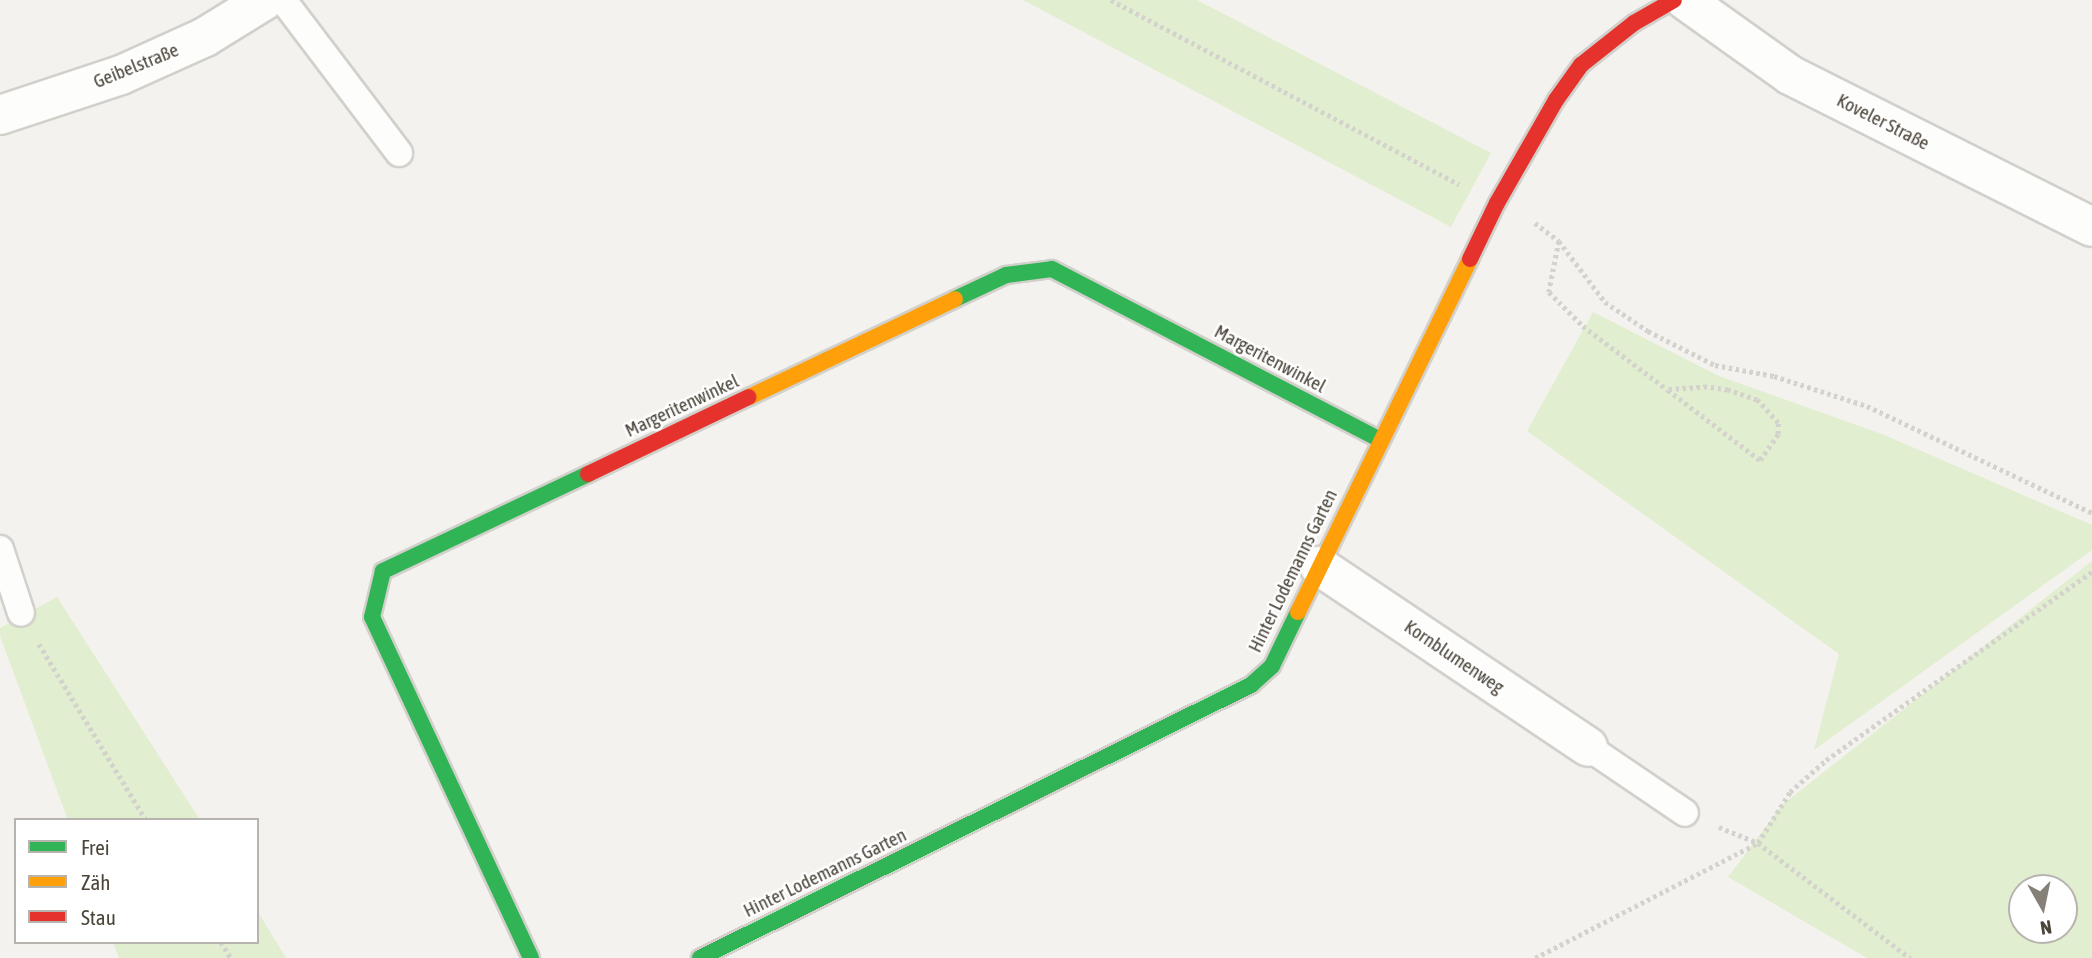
<!DOCTYPE html>
<meta charset="utf-8">
<style>
body{margin:0}
#map{position:relative;width:2092px;height:958px;overflow:hidden;background:#f4f2ee;font-family:"Asap Condensed",sans-serif}
div>[style]{position:absolute}
[style*='--x']{left:calc(var(--x)*1px);top:calc(var(--y)*1px);width:calc(var(--w)*1px);rotate:calc(var(--a)*1deg)}
.green>*{inset:0;background:#e1eecf}
.path>*{height:4.5px;margin-top:-2.25px;transform-origin:0;background:repeating-linear-gradient(90deg,#d3d2cc 0 3.5px,transparent 0 7px)}
.roads{filter:drop-shadow(2px 0 #d2d0cb) drop-shadow(-2px 0 #d2d0cb) drop-shadow(0 2px #d2d0cb) drop-shadow(0 -2px #d2d0cb)}
.lane>*{height:26px;margin:-13px;padding:0 13px;transform-origin:13px;border-radius:13px;background:#fdfdfc}
.street>*{height:38px;margin:-19px;padding:0 19px;transform-origin:19px;border-radius:19px;background:#fdfdfc}
.fast>*{height:16px;margin:-8px;padding:0 8px;transform-origin:8px;border-radius:8px;background:#30b455}
.slow>*{height:16px;margin:-8px;padding:0 8px;transform-origin:8px;border-radius:8px;background:#ff9f0a}
.jam>*{height:16px;margin:-8px;padding:0 8px;transform-origin:8px;border-radius:8px;background:#e5322d}
span{translate:-50% -50%;white-space:nowrap;text-align:center;line-height:1.15;-webkit-text-stroke:5px #fff;paint-order:stroke}
.street-label{font-size:19px;color:#4b4439}
.legend{position:absolute;left:14px;top:818px;width:245px;height:126px;box-sizing:border-box;background:#fff;border:2px solid #b7b4b0;margin:0;padding:9px 12px;list-style:none;font-size:21px;color:#4b4439}
.legend li{display:flex;align-items:center;gap:14px;height:35px}
.legend b{width:35px;border:2px solid #b7b4b0}
.north{position:absolute;left:2008px;top:874px;width:70px;height:70px;box-sizing:border-box;background:#fff;border:2px solid #b7b4b0;border-radius:50%;rotate:171deg;font-size:19px;font-weight:700;line-height:28px;text-align:center;color:#4b4439}
.north::after{content:'';display:block;margin:auto;width:24px;height:32px;background:#868178;clip-path:polygon(50% 0,100% 100%,50% 72%,0 100%)}
</style>
<div id="map">
<div class="green">
<div style="clip-path:polygon(1023px 0,1197px 0,1491px 153px,1451px 227px)"></div>
<div style="clip-path:polygon(1593px 312px,1719px 376px,1882px 434px,2092px 525px,2092px 550px,1814px 750px,1839px 654px,1527px 431px)"></div>
<div style="clip-path:polygon(evenodd,2092px 561px,2092px 958px,1867px 958px,1728px 877px,1782px 805px,2092px 561px,2022px 888px,2064px 888px,2064px 930px,2022px 930px,2022px 888px)"></div>
<div style="clip-path:polygon(57px 597px,200px 820px,68px 820px,0 636px,0 628px)"></div>
<div style="clip-path:polygon(257px 910px,286px 958px,119px 958px,113px 942px,257px 942px)"></div>
</div>
<div class="path">
<div style="--x:1111;--y:0;--w:394;--a:27.9"></div>
<div style="--x:1535;--y:223;--w:30;--a:37"></div>
<div style="--x:1559;--y:241;--w:76;--a:53"></div>
<div style="--x:1605;--y:302;--w:52;--a:34"></div>
<div style="--x:1648;--y:331;--w:75;--a:26.9"></div>
<div style="--x:1715;--y:365;--w:60;--a:10.6"></div>
<div style="--x:1774;--y:376;--w:98;--a:17.9"></div>
<div style="--x:1867;--y:406;--w:249;--a:25.4"></div>
<div style="--x:1559;--y:241;--w:52;--a:101.1"></div>
<div style="--x:1549;--y:292;--w:48;--a:45"></div>
<div style="--x:1583;--y:326;--w:106;--a:37"></div>
<div style="--x:1668;--y:390;--w:116;--a:37.3"></div>
<div style="--x:1760;--y:460;--w:32;--a:-55"></div>
<div style="--x:1778;--y:434;--w:11;--a:-90"></div>
<div style="--x:1778;--y:423;--w:31;--a:-132"></div>
<div style="--x:1757;--y:400;--w:31;--a:-161"></div>
<div style="--x:1728;--y:390;--w:21;--a:-172"></div>
<div style="--x:1707;--y:387;--w:39;--a:176"></div>
<div style="--x:39;--y:644;--w:206;--a:58.7"></div>
<div style="--x:1719;--y:827;--w:42;--a:22.3"></div>
<div style="--x:1758;--y:843;--w:191;--a:37.1"></div>
<div style="--x:221;--y:942;--w:19;--a:58"></div>
<div style="--x:1535;--y:958;--w:251;--a:-27.3"></div>
<div style="--x:1758;--y:843;--w:60;--a:-57.9"></div>
<div style="--x:1790;--y:792;--w:48;--a:-41.6"></div>
<div style="--x:1826;--y:760;--w:326;--a:-35.3"></div>
</div>
<div class="roads">
<div class="lane">
<div style="--x:283;--y:0;--w:192;--a:52.8"></div>
<div style="--x:0;--y:549;--w:67;--a:71.8"></div>
<div style="--x:1588;--y:747;--w:117;--a:34.2"></div>
</div>
<div class="street">
<div style="--x:1685;--y:0;--w:129;--a:35.5"></div>
<div style="--x:1790;--y:75;--w:338;--a:26.7"></div>
<div style="--x:0;--y:115;--w:127;--a:-18.3"></div>
<div style="--x:121;--y:75;--w:92;--a:-24.3"></div>
<div style="--x:205;--y:37;--w:70;--a:-31.7"></div>
<div style="--x:1319;--y:566;--w:324;--a:33.9"></div>
</div>
<div class="fast">
<div style="--x:955;--y:299;--w:56;--a:-25.2"></div>
<div style="--x:1006;--y:275;--w:46;--a:-7.4"></div>
<div style="--x:1052;--y:269;--w:371;--a:27.5"></div>
<div style="--x:531;--y:958;--w:376;--a:-115"></div>
<div style="--x:372;--y:617;--w:47;--a:-76.6"></div>
<div style="--x:383;--y:571;--w:227;--a:-25.3"></div>
<div style="--x:700;--y:958;--w:615;--a:-26.36"></div>
<div style="--x:1251;--y:685;--w:28;--a:-42"></div>
<div style="--x:1272;--y:666;--w:60;--a:-64.3"></div>
</div>
<div class="slow">
<div style="--x:749;--y:397;--w:228;--a:-25.4"></div>
<div style="--x:1298;--y:612;--w:393;--a:-64"></div>
</div>
<div class="jam">
<div style="--x:1470;--y:259;--w:62;--a:-64.3"></div>
<div style="--x:1497;--y:203;--w:119;--a:-60.2"></div>
<div style="--x:1556;--y:100;--w:43;--a:-54.5"></div>
<div style="--x:1581;--y:65;--w:68;--a:-38.4"></div>
<div style="--x:1634;--y:23;--w:46;--a:-29.9"></div>
<div style="--x:588;--y:474;--w:178;--a:-25.6"></div>
</div>
</div>
<div class="street-label">
<span style="left:136px;top:66px;rotate:-22deg">Geibelstraße</span>
<span style="left:1883px;top:122px;rotate:27deg">Koveler Straße</span>
<span style="left:1270px;top:359px;rotate:28deg">Margeritenwinkel</span>
<span style="left:682px;top:406px;rotate:-25deg">Margeritenwinkel</span>
<span style="left:1293px;top:571px;rotate:-64deg">Hinter Lodemanns Garten</span>
<span style="left:1454px;top:657px;rotate:34deg">Kornblumenweg</span>
<span style="left:825px;top:873px;rotate:-26deg">Hinter Lodemanns Garten</span>
</div>
<ul class="legend">
<li><b style="height:9px;background:#30b455"></b>Frei</li>
<li><b style="height:9px;background:#ff9f0a"></b>Zäh</li>
<li><b style="height:9px;background:#e5322d"></b>Stau</li>
</ul>
<div class="north">N</div>
</div>
